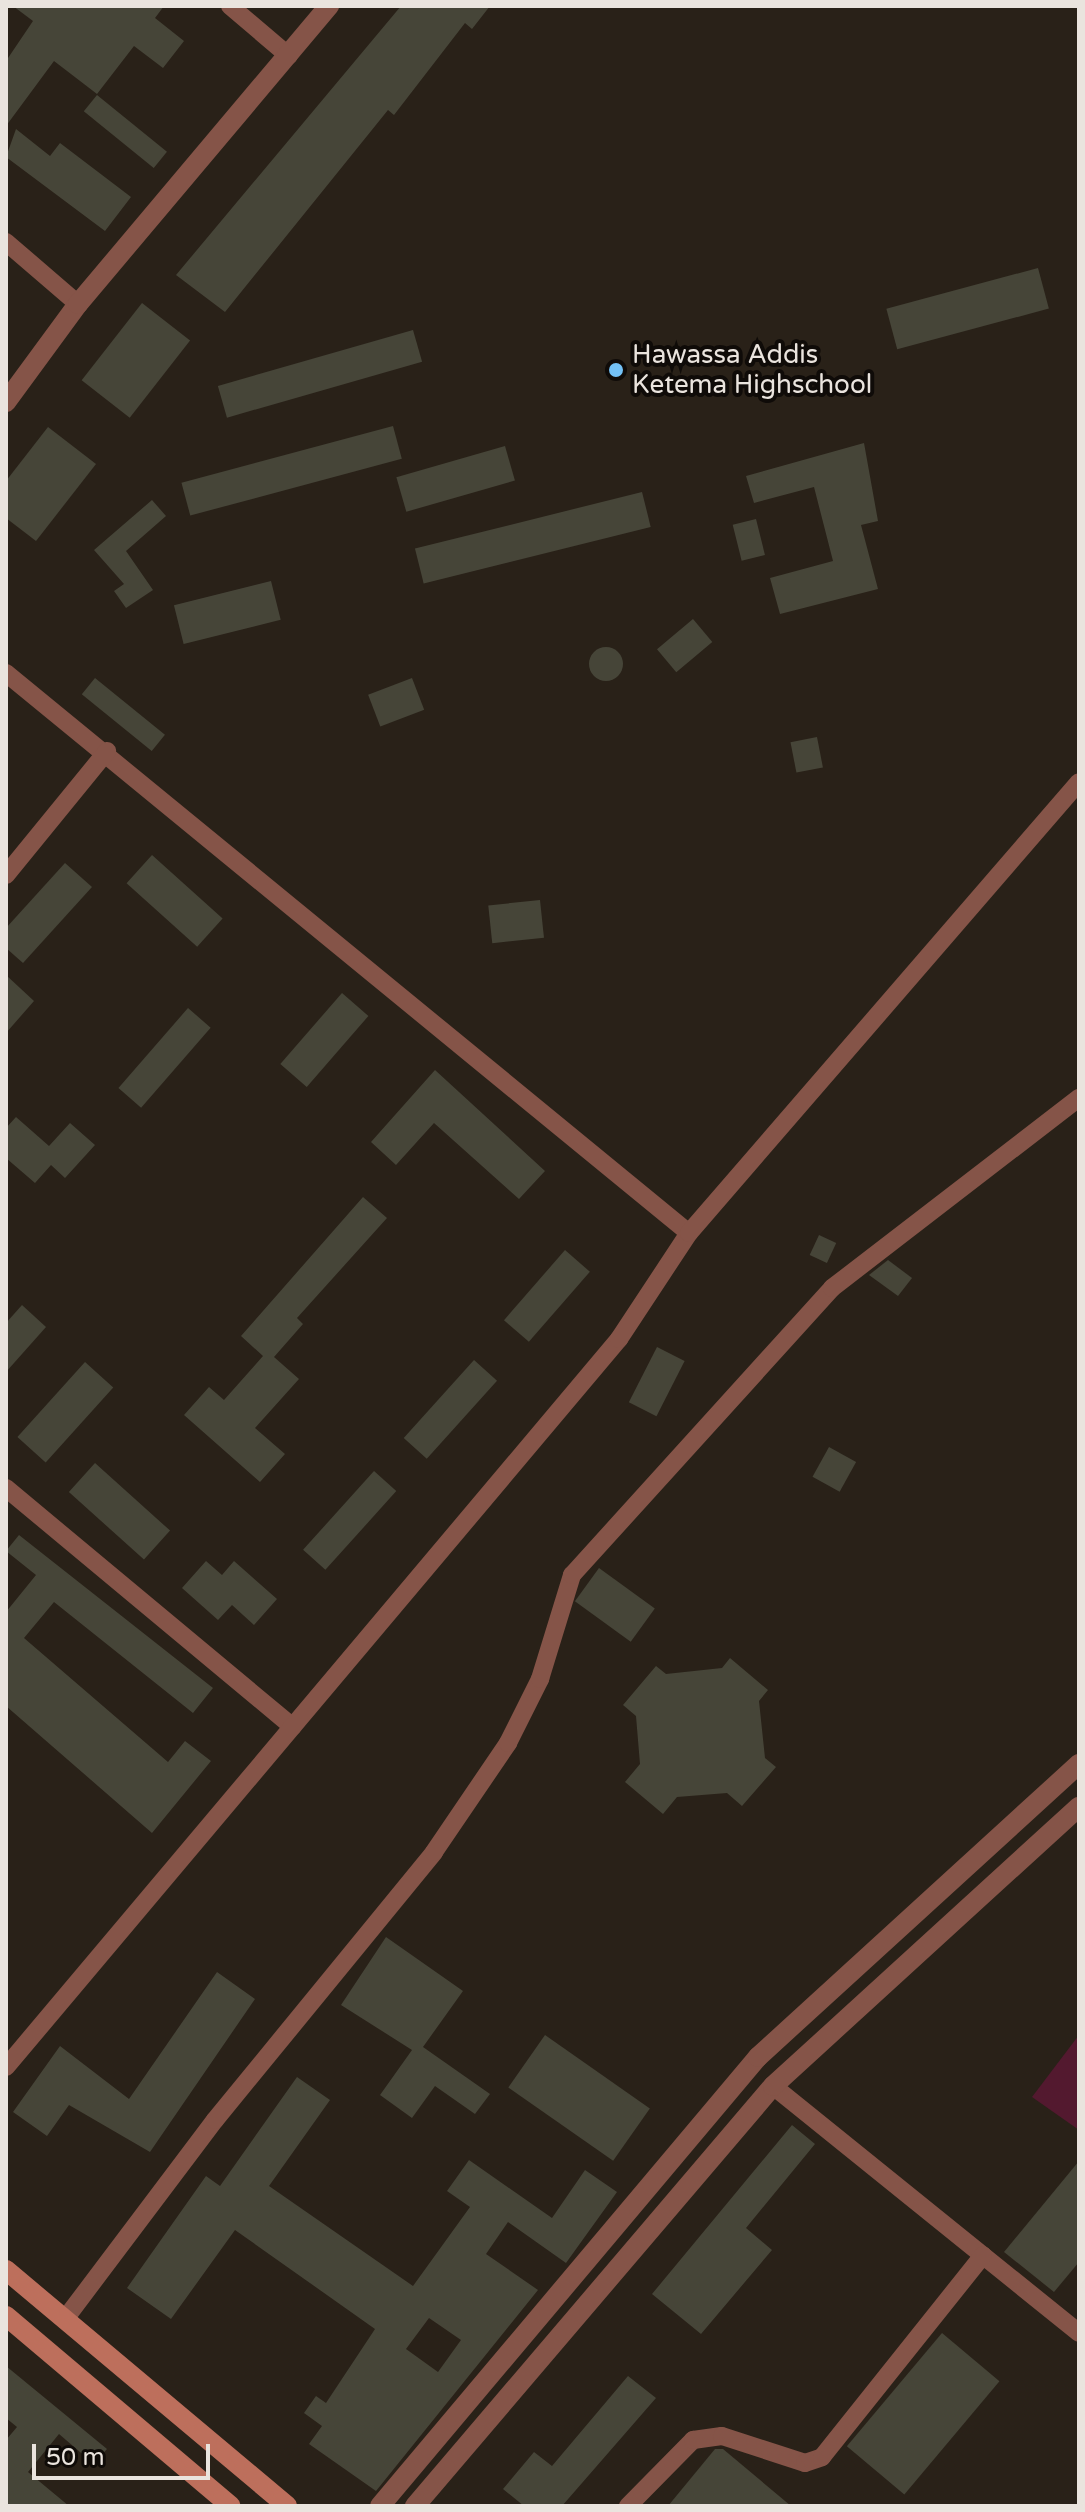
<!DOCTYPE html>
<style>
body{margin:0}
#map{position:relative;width:1085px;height:2512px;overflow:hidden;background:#292118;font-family:"Varela Round",sans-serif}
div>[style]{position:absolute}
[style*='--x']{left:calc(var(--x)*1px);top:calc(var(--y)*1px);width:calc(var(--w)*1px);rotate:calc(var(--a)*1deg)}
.green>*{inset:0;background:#53192f}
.building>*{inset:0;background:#464538;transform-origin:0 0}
.round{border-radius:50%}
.minor>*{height:18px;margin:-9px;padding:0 9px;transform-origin:9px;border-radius:9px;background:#855448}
.tertiary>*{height:20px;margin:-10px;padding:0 10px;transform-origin:10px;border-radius:10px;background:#855448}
.secondary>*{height:20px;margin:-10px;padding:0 10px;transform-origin:10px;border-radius:10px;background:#bd6f5c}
.dots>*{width:22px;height:22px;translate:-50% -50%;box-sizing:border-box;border:4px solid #0f0b08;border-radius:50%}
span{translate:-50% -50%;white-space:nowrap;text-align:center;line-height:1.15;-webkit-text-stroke:8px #0f0b08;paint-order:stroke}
.poi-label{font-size:26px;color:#eae4de}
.left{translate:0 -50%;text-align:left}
.frame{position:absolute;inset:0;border:8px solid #eae4de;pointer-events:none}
.scale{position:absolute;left:32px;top:2444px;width:178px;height:36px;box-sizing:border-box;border:4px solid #eae4de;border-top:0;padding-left:10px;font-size:24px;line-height:28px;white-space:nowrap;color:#eae4de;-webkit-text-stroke:6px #0f0b08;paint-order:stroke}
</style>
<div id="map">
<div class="green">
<div style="clip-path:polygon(1079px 2035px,1079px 2130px,1032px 2097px)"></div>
</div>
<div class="building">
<div style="clip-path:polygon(13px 6px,164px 6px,155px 18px,184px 41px,163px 68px,134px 46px,97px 94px,54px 61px,6px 126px,6px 61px,33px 21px)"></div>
<div style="clip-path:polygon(401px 6px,490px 6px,472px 29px,465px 23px,394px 115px,388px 110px,225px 312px,176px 275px)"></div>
<div style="left:97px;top:95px;width:90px;height:21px;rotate:39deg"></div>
<div style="clip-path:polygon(16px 129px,50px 156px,60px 143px,131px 197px,105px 231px,6px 157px)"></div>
<div style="left:1038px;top:268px;width:42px;height:157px;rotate:75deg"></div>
<div style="left:142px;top:303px;width:61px;height:98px;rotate:38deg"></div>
<div style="left:413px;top:330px;width:33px;height:203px;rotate:74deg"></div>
<div style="left:393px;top:426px;width:34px;height:219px;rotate:75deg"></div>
<div style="clip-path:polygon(48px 427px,96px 464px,36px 541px,6px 518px,6px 481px)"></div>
<div style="clip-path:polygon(864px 443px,878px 521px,861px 525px,878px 589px,780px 614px,770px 578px,833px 561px,814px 487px,754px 503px,746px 476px)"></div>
<div style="left:505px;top:446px;width:36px;height:113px;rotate:74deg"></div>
<div style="left:642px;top:492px;width:36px;height:234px;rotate:76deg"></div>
<div style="clip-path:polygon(152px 500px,166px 516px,126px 551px,153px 590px,126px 608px,114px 591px,124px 584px,94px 550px)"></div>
<div style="left:756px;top:519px;width:37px;height:24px;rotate:76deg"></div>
<div style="left:271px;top:581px;width:40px;height:100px;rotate:76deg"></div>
<div style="left:693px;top:619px;width:30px;height:47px;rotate:50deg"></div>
<div class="round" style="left:589px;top:647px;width:34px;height:34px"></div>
<div style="left:95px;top:678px;width:90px;height:21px;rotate:39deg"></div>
<div style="left:412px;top:678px;width:34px;height:47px;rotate:69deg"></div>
<div style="left:817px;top:737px;width:31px;height:27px;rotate:79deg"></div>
<div style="left:152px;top:855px;width:95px;height:38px;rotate:42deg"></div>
<div style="clip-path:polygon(65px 863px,92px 887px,23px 963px,6px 948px,6px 928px)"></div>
<div style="left:540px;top:900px;width:38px;height:52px;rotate:84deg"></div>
<div style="clip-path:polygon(6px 975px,34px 1001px,6px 1033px)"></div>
<div style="left:342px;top:993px;width:35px;height:94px;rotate:41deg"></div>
<div style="left:188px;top:1008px;width:30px;height:106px;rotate:41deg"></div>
<div style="clip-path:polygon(435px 1070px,545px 1171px,519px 1199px,434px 1123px,396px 1165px,371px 1142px)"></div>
<div style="clip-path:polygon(16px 1117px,49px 1146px,70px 1123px,95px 1145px,65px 1178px,51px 1165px,35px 1183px,6px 1158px,6px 1128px)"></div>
<div style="clip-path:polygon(363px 1197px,387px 1218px,297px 1318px,303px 1324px,274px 1357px,299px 1379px,255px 1428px,285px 1454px,260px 1482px,184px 1415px,209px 1387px,224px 1400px,263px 1356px,241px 1336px)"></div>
<div style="left:819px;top:1235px;width:19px;height:22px;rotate:25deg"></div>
<div style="left:565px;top:1250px;width:33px;height:93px;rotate:41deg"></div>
<div style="clip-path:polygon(888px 1260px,912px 1278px,898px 1296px,869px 1275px)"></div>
<div style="clip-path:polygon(22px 1305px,46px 1327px,6px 1372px,6px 1323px)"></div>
<div style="left:657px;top:1347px;width:31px;height:62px;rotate:27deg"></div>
<div style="left:474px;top:1360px;width:31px;height:105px;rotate:42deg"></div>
<div style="left:85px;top:1362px;width:38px;height:101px;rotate:42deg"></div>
<div style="left:829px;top:1447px;width:31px;height:34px;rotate:29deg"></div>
<div style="left:95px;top:1463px;width:101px;height:39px;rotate:42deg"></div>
<div style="left:374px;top:1471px;width:30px;height:106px;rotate:42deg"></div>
<div style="clip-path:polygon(19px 1535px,213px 1688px,193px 1713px,54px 1602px,24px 1638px,168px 1762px,185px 1741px,211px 1761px,152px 1833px,6px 1706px,6px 1612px,36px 1575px,6px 1551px)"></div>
<div style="clip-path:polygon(206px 1561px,222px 1575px,234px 1561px,277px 1599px,254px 1625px,232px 1605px,218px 1620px,182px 1588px)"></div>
<div style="left:599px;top:1568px;width:69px;height:41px;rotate:36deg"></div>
<div style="clip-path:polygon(730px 1658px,768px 1690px,759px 1701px,765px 1758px,776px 1767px,742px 1806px,727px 1793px,677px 1797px,663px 1814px,625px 1782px,640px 1764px,636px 1716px,623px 1705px,656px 1666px,666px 1674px,722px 1668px)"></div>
<div style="clip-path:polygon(386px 1937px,463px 1991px,423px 2047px,490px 2094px,475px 2114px,435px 2086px,412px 2118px,380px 2095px,412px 2050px,341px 2005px)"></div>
<div style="clip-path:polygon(217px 1972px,255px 1999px,150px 2152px,69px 2105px,47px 2136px,13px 2112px,60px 2046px,129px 2099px)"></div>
<div style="left:545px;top:2035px;width:128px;height:64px;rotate:35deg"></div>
<div style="clip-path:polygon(evenodd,297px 2077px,330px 2100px,269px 2186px,413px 2286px,470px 2207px,447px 2191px,469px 2160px,552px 2218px,585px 2170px,617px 2192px,566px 2263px,508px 2222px,486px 2254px,538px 2290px,376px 2491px,309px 2444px,322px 2426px,304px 2413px,316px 2396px,326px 2403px,375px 2329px,235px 2230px,171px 2319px,127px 2288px,206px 2176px,220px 2186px,297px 2077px,429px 2318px,461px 2340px,438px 2372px,406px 2349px,429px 2318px)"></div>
<div style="clip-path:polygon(792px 2125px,815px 2144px,746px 2228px,772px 2250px,701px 2334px,652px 2294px)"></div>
<div style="clip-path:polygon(1079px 2161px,1079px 2262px,1054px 2292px,1004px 2252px)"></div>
<div style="left:942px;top:2333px;width:75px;height:148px;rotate:40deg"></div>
<div style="clip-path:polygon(6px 2366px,107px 2449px,94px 2464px,59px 2434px,28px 2472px,69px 2506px,6px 2506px,6px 2440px,17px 2427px,6px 2418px)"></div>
<div style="clip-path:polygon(628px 2376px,656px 2398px,562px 2506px,524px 2506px,503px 2489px,534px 2452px,552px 2466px)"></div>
<div style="clip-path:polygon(715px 2449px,723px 2449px,791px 2506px,668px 2506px)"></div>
</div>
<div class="minor">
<div style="--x:230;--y:6;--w:77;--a:40.3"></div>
<div style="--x:6;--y:242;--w:95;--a:40.7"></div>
<div style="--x:6;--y:673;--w:883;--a:39.35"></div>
<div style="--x:6;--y:875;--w:160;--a:-50.8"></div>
<div style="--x:6;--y:1488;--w:373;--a:39.8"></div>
<div style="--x:6;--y:2067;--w:952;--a:-49.9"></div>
<div style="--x:619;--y:1339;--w:127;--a:-56.6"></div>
<div style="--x:689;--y:1233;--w:596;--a:-49.15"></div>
<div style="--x:773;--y:2086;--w:393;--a:38.9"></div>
<div style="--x:65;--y:2319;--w:249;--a:-53"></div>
<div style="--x:215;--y:2120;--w:346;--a:-50.7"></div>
<div style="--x:434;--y:1852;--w:132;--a:-55.8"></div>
<div style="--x:508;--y:1743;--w:72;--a:-63.4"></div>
<div style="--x:540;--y:1679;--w:109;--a:-72.9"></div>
<div style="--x:572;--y:1575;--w:387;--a:-47.8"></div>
<div style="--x:832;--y:1288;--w:312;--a:-37.6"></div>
<div style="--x:628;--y:2506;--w:93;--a:-45.4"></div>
<div style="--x:693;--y:2440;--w:29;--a:-8"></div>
<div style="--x:722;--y:2436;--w:87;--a:18"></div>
<div style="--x:805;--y:2463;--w:18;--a:-19"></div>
<div style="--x:822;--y:2457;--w:258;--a:-51.4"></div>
</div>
<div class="tertiary">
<div style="--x:6;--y:402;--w:122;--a:-53.7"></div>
<div style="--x:78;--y:304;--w:390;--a:-49.9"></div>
<div style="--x:380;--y:2506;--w:587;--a:-49.91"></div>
<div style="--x:758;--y:2057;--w:435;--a:-42.4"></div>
<div style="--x:415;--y:2506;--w:552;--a:-49.56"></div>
<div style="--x:773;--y:2086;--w:414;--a:-42.4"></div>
</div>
<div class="secondary">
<div style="--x:6;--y:2270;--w:367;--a:40"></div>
<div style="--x:6;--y:2316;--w:294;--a:40.2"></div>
</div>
<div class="dots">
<div style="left:616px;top:370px;background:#73c1f6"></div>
</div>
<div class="poi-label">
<span class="left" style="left:632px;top:370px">Hawassa Addis<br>Ketema Highschool</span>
</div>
<div class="frame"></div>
<div class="scale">50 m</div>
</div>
